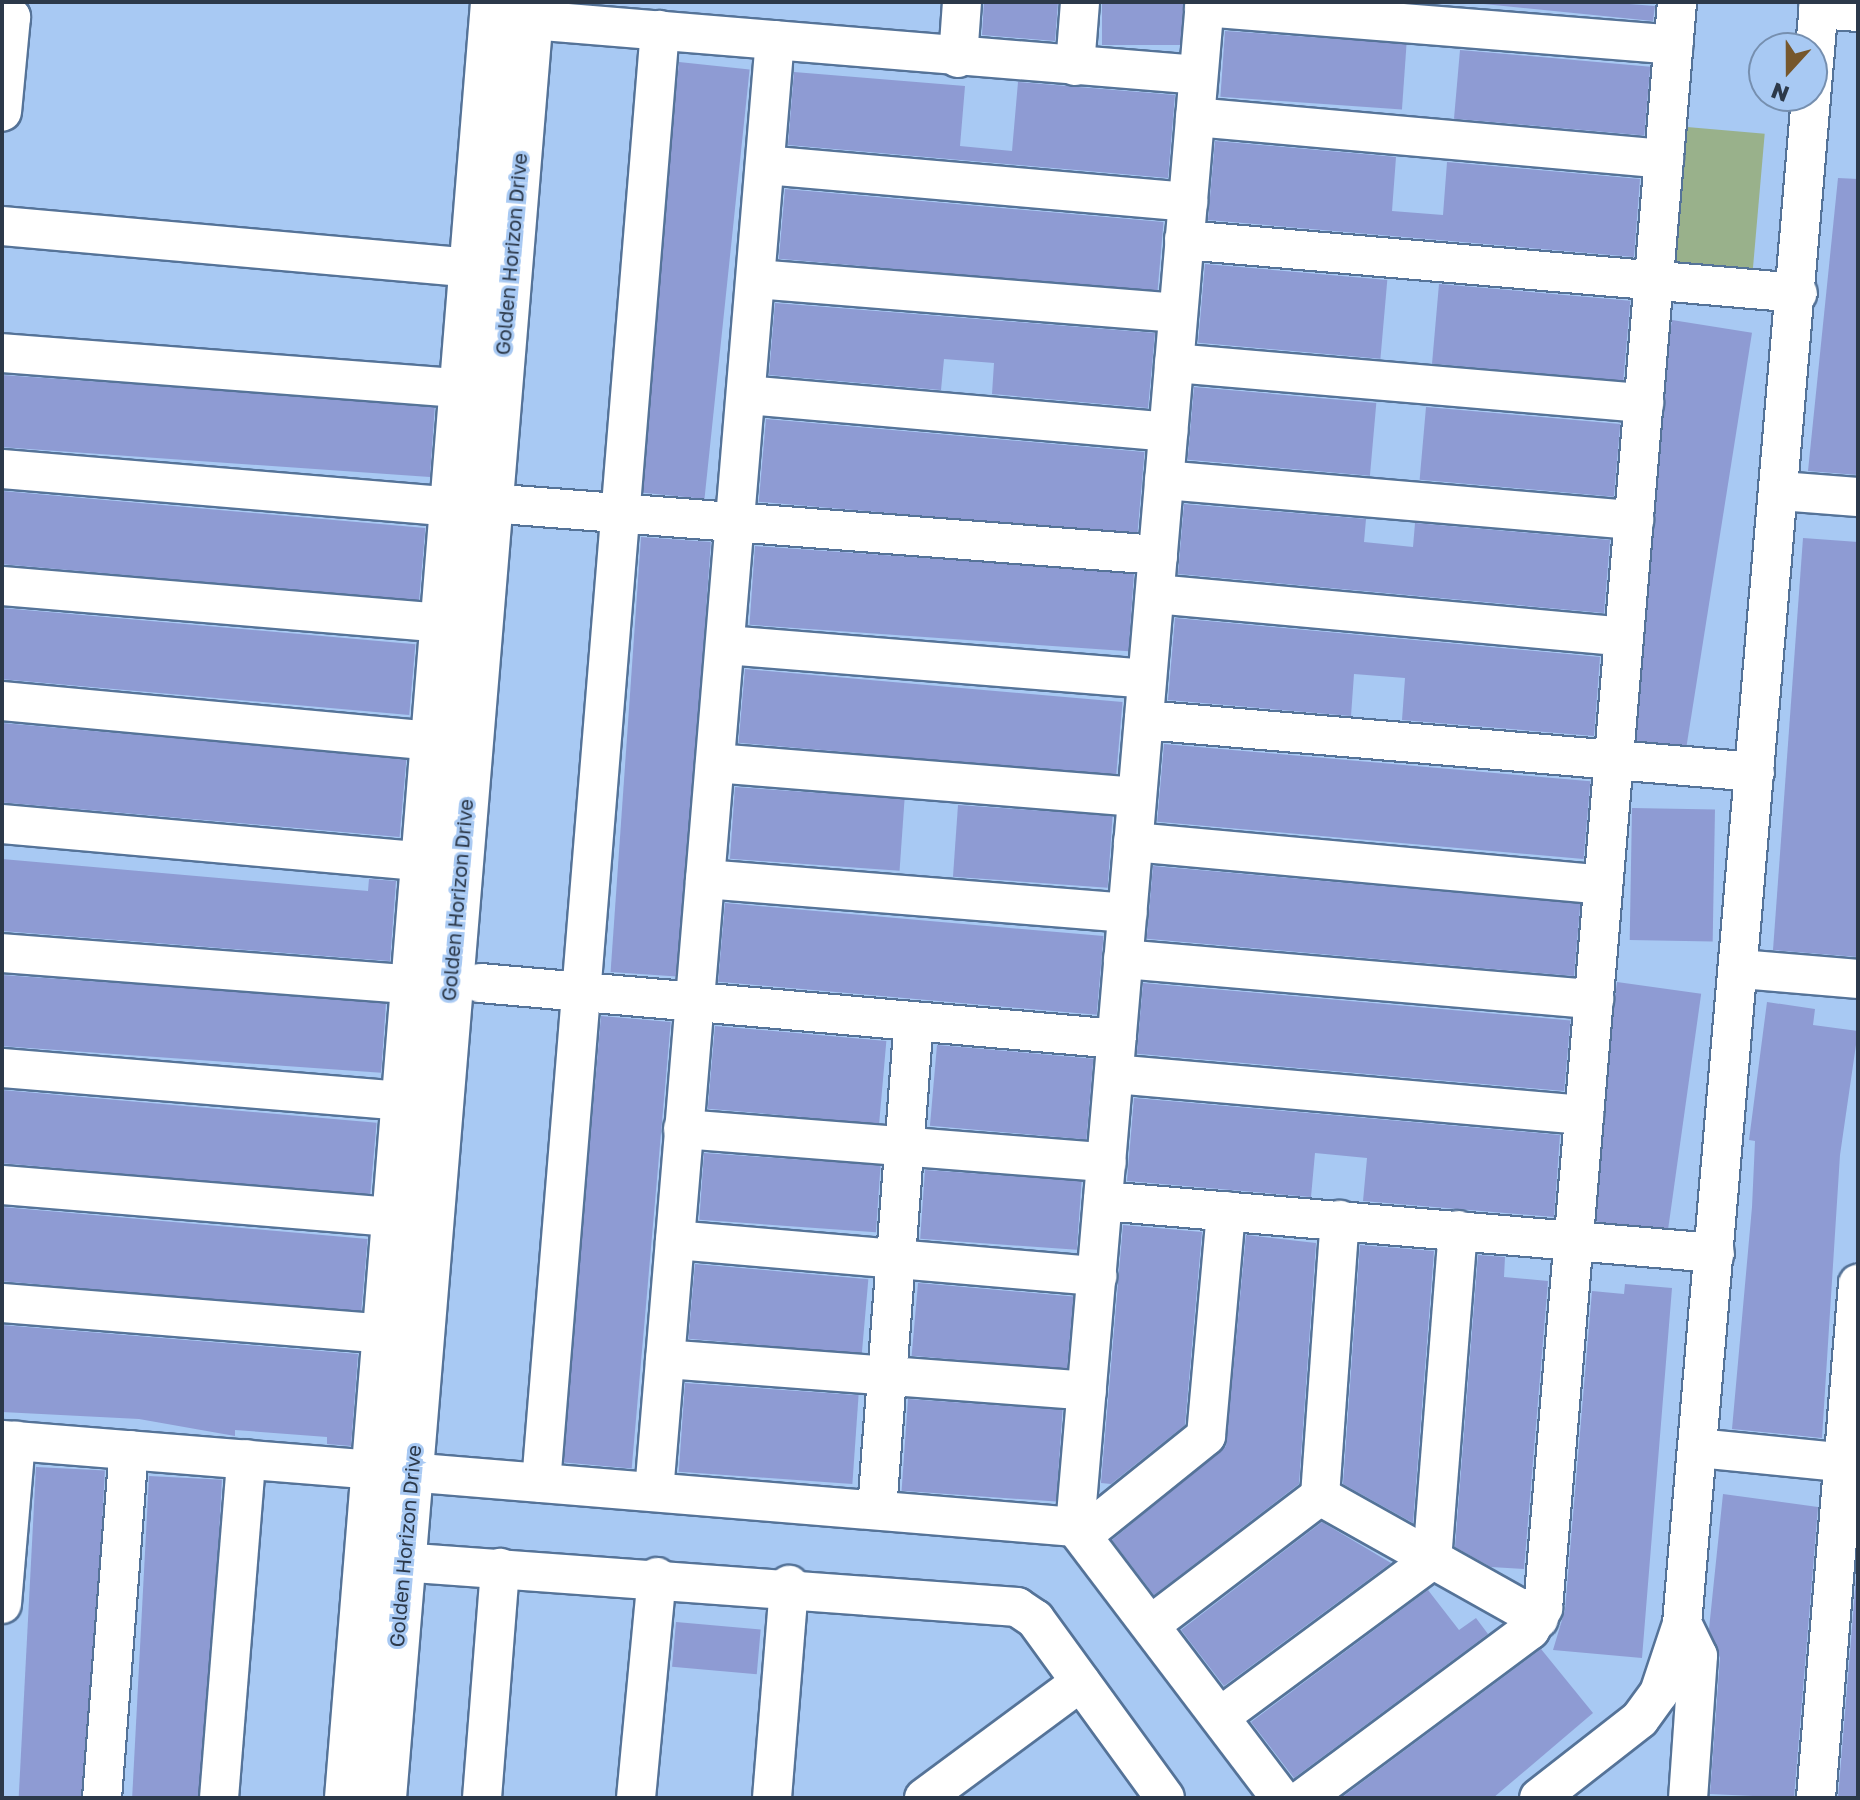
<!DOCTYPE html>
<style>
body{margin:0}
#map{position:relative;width:1860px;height:1800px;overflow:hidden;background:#a8c9f3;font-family:"Golos Text",sans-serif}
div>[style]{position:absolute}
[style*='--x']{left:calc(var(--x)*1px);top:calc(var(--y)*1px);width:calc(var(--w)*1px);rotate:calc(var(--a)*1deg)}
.green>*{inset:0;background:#99b18b;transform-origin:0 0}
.building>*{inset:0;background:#8e9bd3;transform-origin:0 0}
.roads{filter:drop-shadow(2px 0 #557398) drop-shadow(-2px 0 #557398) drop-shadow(0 2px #557398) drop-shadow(0 -2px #557398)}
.minor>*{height:38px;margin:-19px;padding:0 19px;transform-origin:19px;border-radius:19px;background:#fff}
.tertiary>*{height:44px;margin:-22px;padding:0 22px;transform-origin:22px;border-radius:22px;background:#fff}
span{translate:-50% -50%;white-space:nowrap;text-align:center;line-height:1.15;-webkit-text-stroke:6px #a8c9f3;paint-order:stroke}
.street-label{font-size:20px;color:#2c394a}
.frame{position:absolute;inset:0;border:4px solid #2c394a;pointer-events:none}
.north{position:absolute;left:1748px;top:32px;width:80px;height:80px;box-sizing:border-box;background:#a8c9f3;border:2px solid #768faf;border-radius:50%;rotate:201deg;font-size:22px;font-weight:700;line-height:32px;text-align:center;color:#2c394a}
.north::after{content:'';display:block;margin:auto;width:28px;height:36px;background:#76572c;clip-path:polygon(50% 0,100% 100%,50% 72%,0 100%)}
</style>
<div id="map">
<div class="green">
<div style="left:1687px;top:127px;width:78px;height:139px;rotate:5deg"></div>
</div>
<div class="building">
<div style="clip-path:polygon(984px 2px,1058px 2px,1055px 41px,982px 35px)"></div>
<div style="left:1102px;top:2px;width:81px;height:43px"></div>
<div style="clip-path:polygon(1464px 2px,1603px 2px,1655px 6px,1653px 21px)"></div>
<div style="left:1225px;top:31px;width:182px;height:66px;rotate:4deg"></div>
<div style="left:1460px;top:50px;width:191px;height:69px;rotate:5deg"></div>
<div style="left:679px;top:62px;width:71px;height:432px;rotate:6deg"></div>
<div style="clip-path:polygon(794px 72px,965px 86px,960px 146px,1012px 151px,1018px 82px,1175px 95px,1168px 178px,788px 145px)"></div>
<div style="clip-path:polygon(1215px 141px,1396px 157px,1392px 211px,1443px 215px,1447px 162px,1640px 179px,1634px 257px,1208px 220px)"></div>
<div style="clip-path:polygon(1838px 178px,1858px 179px,1858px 475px,1808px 471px)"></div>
<div style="left:785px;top:189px;width:380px;height:70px;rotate:5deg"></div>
<div style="left:1205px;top:264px;width:183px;height:79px;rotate:5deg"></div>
<div style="left:1439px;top:284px;width:192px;height:80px;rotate:5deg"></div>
<div style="clip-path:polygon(775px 303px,1155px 333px,1148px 408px,992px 394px,994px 363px,944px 359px,941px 390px,769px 375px)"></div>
<div style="left:1672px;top:320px;width:81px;height:421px;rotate:9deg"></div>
<div style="left:2px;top:375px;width:434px;height:72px;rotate:4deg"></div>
<div style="left:1194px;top:387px;width:183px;height:73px;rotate:5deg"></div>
<div style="left:1426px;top:407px;width:195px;height:73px;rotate:5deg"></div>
<div style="left:766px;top:419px;width:380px;height:83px;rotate:5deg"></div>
<div style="left:2px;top:491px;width:425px;height:73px;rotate:5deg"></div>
<div style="clip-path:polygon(1184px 504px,1366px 519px,1364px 542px,1413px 547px,1415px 523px,1610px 540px,1604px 613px,1178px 574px)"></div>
<div style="left:641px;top:537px;width:70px;height:436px;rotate:4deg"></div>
<div style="clip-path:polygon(1803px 538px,1858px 542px,1858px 957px,1773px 950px)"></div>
<div style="left:755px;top:546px;width:380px;height:79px;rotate:4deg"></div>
<div style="left:2px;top:608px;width:415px;height:71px;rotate:5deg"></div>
<div style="clip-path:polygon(1175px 618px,1600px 657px,1594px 736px,1402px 720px,1405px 678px,1354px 674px,1351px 716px,1168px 700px)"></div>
<div style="left:745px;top:669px;width:379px;height:74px;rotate:5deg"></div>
<div style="left:2px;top:723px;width:406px;height:79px;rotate:5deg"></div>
<div style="left:1164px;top:744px;width:428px;height:78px;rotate:5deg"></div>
<div style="left:735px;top:787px;width:170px;height:72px;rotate:4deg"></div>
<div style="left:958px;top:805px;width:155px;height:72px;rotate:4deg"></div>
<div style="left:1632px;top:808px;width:83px;height:132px;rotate:1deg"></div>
<div style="clip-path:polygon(2px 859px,368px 891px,369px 879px,396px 881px,390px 961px,2px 931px)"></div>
<div style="left:1153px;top:866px;width:429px;height:73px;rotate:5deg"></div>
<div style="left:725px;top:903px;width:380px;height:79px;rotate:5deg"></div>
<div style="left:2px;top:975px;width:385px;height:71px;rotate:4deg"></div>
<div style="left:1617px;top:982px;width:85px;height:240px;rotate:8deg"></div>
<div style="left:1143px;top:983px;width:429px;height:71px;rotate:5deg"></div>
<div style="clip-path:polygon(1767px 1002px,1815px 1009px,1813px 1025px,1858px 1031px,1840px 1155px,1822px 1438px,1732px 1429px,1752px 1207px,1755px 1141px,1749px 1140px)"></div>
<div style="left:601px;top:1016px;width:70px;height:448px;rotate:5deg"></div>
<div style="left:715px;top:1026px;width:172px;height:83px;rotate:5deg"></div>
<div style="left:937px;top:1045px;width:157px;height:81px;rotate:5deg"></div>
<div style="left:2px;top:1090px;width:376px;height:73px;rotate:5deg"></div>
<div style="clip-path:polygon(1134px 1098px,1560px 1135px,1554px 1217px,1363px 1201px,1367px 1158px,1315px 1153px,1311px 1197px,1127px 1181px)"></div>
<div style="left:704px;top:1153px;width:177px;height:67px;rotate:4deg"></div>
<div style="left:925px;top:1170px;width:157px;height:69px;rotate:4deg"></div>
<div style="left:2px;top:1207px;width:367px;height:74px;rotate:5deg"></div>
<div style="clip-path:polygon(1123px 1225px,1202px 1232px,1185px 1425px,1111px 1484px,1101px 1483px)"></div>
<div style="clip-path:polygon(1246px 1235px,1316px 1243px,1299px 1484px,1154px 1595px,1112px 1540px,1226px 1446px)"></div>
<div style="clip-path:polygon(1360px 1245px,1434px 1251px,1413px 1523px,1343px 1484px)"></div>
<div style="clip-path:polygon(1478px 1255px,1505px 1257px,1504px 1277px,1548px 1281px,1524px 1569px,1491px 1567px,1455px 1547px)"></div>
<div style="left:695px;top:1264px;width:174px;height:75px;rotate:5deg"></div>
<div style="left:918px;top:1283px;width:156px;height:73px;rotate:5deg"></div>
<div style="clip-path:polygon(1625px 1284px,1672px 1288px,1642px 1658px,1553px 1650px,1565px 1610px,1592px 1291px,1624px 1294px)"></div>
<div style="clip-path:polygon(2px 1325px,358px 1354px,351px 1446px,327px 1444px,327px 1437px,235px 1430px,235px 1436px,139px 1419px,2px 1412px)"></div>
<div style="left:685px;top:1383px;width:174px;height:89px;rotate:4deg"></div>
<div style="left:908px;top:1399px;width:155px;height:92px;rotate:4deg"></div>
<div style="left:36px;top:1467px;width:69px;height:333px;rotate:3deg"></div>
<div style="left:149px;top:1476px;width:73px;height:323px;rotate:3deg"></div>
<div style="clip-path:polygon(1723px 1494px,1818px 1507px,1794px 1798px,1710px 1794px,1720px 1658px,1709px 1629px)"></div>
<div style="clip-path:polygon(1322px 1522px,1391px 1563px,1224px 1686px,1181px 1630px)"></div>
<div style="clip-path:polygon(1858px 1554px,1858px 1798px,1838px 1798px)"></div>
<div style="clip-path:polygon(1428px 1590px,1459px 1630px,1476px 1618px,1488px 1634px,1294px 1778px,1251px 1722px)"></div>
<div style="left:676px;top:1622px;width:85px;height:45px;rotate:5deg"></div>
<div style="clip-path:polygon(1541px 1649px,1593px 1713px,1493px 1798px,1341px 1798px)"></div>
</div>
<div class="roads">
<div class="minor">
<div style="--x:1204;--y:7;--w:471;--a:4.6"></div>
<div style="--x:2;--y:8;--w:13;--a:45"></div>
<div style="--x:11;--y:17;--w:95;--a:95.4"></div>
<div style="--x:1818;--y:9;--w:40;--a:4.3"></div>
<div style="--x:531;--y:20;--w:669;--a:4.71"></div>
<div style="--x:958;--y:58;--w:56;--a:-85.9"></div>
<div style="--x:1075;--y:66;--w:64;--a:-85.5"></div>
<div style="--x:1195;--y:117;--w:471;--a:5.1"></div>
<div style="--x:765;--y:165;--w:425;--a:5"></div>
<div style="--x:2;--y:226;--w:472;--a:5.1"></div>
<div style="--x:1184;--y:240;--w:616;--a:4.93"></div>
<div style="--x:756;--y:279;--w:423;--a:4.6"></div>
<div style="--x:2;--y:353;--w:461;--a:4.4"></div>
<div style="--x:1174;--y:363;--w:472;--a:4.9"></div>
<div style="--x:747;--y:395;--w:423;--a:5"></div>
<div style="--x:2;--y:469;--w:453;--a:4.8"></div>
<div style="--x:1164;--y:480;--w:472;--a:4.9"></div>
<div style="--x:1780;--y:491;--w:78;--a:4.4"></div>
<div style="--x:514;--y:505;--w:646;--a:4.44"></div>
<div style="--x:2;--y:586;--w:443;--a:4.8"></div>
<div style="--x:1155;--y:594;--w:470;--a:5.2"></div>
<div style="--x:726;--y:645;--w:422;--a:4.6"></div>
<div style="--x:2;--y:701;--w:434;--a:5.3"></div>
<div style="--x:1144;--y:720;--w:613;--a:4.86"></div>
<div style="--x:715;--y:763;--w:423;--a:4.6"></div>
<div style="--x:2;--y:824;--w:452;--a:5.1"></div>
<div style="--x:1133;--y:842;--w:472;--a:5.2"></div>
<div style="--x:705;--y:879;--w:424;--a:4.6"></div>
<div style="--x:2;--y:953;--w:413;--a:4.4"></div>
<div style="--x:1123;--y:959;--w:473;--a:4.9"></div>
<div style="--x:1740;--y:969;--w:118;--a:4.8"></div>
<div style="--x:480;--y:983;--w:639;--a:5.02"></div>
<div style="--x:2;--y:1068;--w:403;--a:4.7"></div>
<div style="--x:1114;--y:1074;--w:472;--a:5"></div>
<div style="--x:683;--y:1129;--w:425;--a:4.5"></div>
<div style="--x:2;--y:1185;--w:393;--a:4.7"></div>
<div style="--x:1103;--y:1201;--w:614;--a:4.86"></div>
<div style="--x:675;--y:1240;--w:424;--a:4.9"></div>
<div style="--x:2;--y:1303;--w:383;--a:4.6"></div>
<div style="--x:665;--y:1359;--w:423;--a:4.3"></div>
<div style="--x:2;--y:1440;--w:403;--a:4.6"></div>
<div style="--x:1698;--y:1448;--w:161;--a:5.7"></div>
<div style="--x:432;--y:1474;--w:645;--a:4.71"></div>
<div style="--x:1075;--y:1527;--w:340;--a:52.8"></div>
<div style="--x:541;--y:1483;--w:1458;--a:-85.32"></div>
<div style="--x:654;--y:1492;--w:1457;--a:-85.24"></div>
<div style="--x:1320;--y:1496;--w:251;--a:29.3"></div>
<div style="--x:877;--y:1510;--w:490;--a:-85.7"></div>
<div style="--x:1075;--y:1527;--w:1531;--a:-85.13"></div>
<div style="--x:1083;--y:1535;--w:158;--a:-38.8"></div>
<div style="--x:1206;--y:1436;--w:226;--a:-84.9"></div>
<div style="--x:373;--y:1560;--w:646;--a:4.17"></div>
<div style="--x:1017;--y:1607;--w:22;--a:34"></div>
<div style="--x:1035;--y:1619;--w:221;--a:54"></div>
<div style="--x:2;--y:1604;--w:164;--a:-85.1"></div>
<div style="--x:1153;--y:1623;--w:210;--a:-37.3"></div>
<div style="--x:1320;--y:1496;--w:277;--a:-85.9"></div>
<div style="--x:1683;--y:1625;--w:34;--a:64"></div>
<div style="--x:1698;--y:1656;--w:142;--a:94"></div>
<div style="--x:1221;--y:1716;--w:262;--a:-36.5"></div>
<div style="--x:1432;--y:1560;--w:331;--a:-85.5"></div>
<div style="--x:102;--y:1798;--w:349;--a:-85.6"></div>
<div style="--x:219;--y:1798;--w:340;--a:-85.4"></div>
<div style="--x:482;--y:1798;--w:231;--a:-85.5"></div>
<div style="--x:636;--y:1798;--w:222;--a:-84.6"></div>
<div style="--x:772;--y:1798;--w:214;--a:-85.4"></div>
<div style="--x:924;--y:1798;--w:195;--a:-36.5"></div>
<div style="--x:1304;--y:1798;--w:282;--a:-36.6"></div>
<div style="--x:1530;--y:1630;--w:26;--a:-59"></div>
<div style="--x:1543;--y:1608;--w:1612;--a:-85.23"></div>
<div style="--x:1539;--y:1798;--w:128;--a:-38"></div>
<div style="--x:1640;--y:1719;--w:32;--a:-54"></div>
<div style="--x:1659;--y:1693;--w:73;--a:-71.6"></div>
<div style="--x:1682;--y:1624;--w:1628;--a:-85.17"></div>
<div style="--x:1816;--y:1798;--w:516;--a:-85.33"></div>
</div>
<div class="tertiary">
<div style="--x:347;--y:1798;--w:1802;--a:-85.35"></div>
<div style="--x:384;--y:1798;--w:1802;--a:-85.29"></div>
</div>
</div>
<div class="street-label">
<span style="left:511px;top:254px;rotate:-85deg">Golden Horizon Drive</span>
<span style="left:457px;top:900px;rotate:-85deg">Golden Horizon Drive</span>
<span style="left:405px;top:1546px;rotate:-85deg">Golden Horizon Drive</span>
</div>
<div class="frame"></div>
<div class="north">N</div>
</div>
